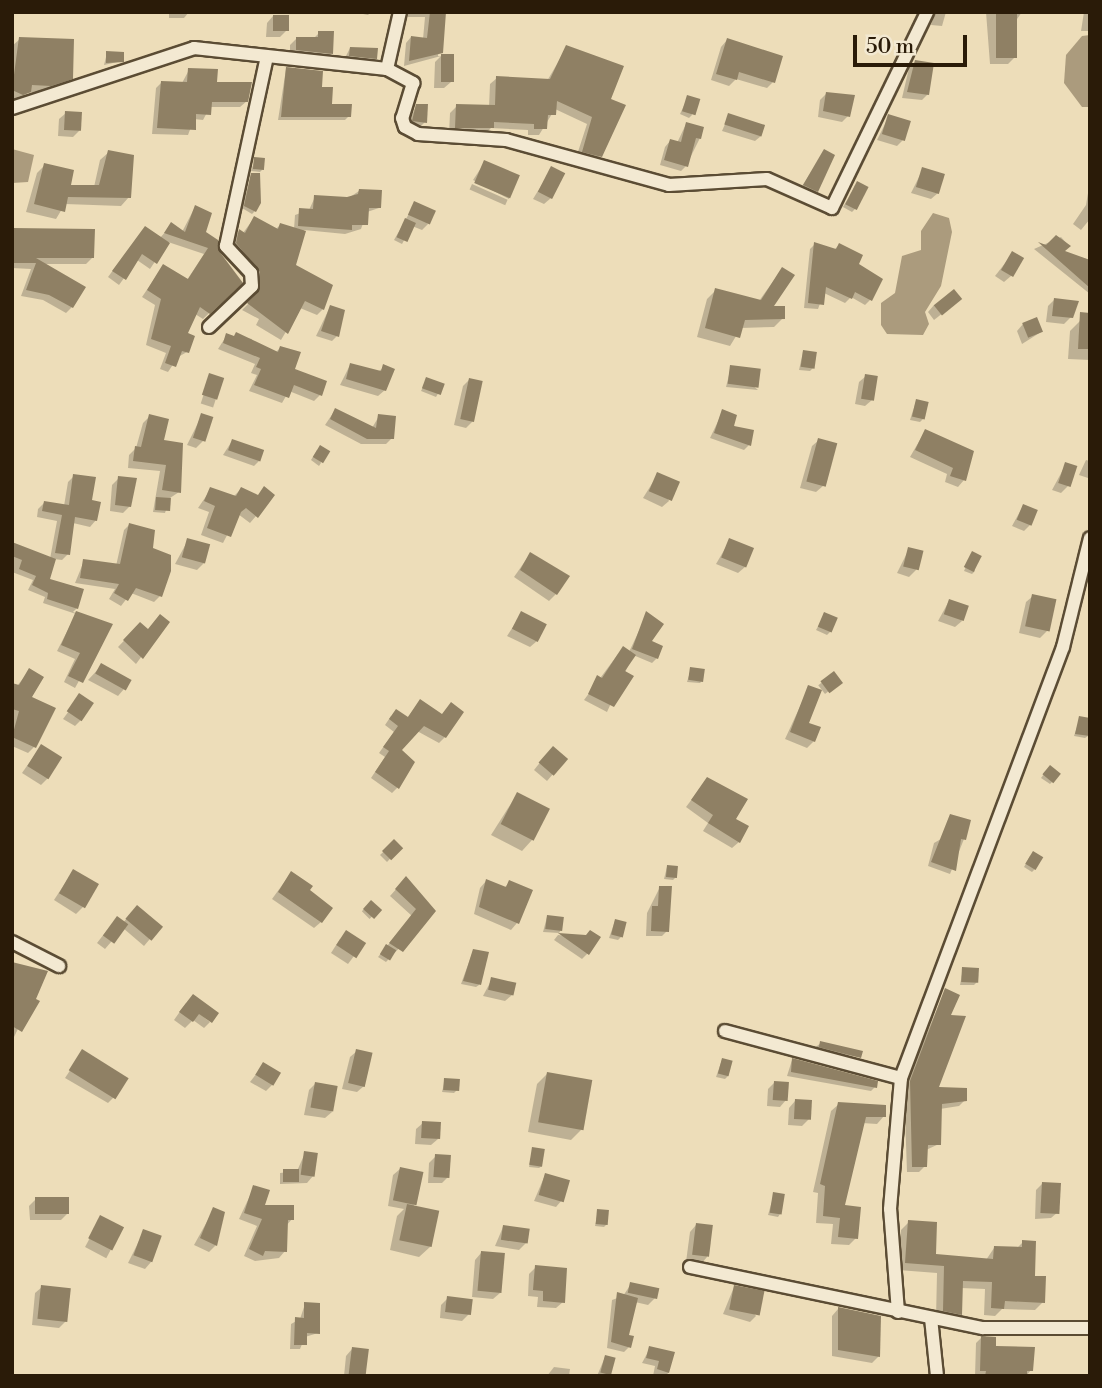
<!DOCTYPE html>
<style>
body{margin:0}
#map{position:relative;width:1102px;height:1388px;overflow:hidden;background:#edddb9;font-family:"Libre Bodoni",serif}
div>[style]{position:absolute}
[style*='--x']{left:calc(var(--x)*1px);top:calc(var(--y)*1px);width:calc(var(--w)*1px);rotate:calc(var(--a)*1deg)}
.water>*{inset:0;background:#ab9b7d}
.shadow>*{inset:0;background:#0003;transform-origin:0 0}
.building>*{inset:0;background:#8f8064;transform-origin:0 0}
.roads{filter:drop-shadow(2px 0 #5b4c34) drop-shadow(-2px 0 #5b4c34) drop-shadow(0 2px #5b4c34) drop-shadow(0 -2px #5b4c34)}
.street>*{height:12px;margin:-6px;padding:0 6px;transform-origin:6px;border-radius:6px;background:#f3e9d2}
span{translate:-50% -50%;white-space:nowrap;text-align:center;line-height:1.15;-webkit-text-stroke:5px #f3e9d2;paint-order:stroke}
.frame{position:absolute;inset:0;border:14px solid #2a1b08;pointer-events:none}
.scale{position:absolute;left:853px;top:35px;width:114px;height:32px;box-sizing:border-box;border:4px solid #2a1b08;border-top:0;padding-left:9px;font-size:21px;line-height:24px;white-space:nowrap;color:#2a1b08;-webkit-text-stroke:5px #f3e9d2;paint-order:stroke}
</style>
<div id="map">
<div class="water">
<div style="clip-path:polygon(1090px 35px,1090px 107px,1082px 107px,1064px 83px,1066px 55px,1082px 36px)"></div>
<div style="clip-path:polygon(12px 149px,34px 155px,28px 182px,12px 183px)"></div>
<div style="clip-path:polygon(933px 213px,949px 218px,952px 232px,941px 286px,925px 312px,929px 324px,923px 335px,887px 334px,881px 325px,881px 303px,895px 293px,902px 256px,921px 250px,921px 231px)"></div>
</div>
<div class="shadow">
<div style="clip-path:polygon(169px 12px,189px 12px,184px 18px,169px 18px)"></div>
<div style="clip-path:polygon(353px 12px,371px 12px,368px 15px)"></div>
<div style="clip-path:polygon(408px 12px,443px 12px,438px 56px,452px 56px,451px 82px,444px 88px,434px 88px,435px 62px,441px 56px,404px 66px,406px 43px,411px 37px,423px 39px,425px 17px,408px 17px)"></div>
<div style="clip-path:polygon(946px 12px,942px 26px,931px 25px,935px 12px)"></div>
<div style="clip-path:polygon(986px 12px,1022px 12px,1015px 22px,1015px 57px,1008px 64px,990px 64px)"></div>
<div style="clip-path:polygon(1084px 12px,1090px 12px,1090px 31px,1081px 31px)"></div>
<div style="clip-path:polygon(273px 16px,287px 30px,280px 37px,266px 37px,267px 23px)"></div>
<div style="clip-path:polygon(319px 33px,331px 54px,325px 60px,290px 56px,290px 45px,297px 38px,313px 39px)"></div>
<div style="clip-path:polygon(20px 39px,71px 78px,62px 87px,28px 93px,12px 102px,12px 46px)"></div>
<div style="clip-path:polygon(727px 40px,773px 82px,767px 88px,736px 79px,729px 86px,711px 80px,721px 47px)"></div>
<div style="clip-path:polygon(567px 47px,609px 99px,600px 156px,593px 163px,576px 158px,587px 124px,555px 109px,539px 135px,528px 135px,528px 130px,491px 128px,485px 134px,449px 134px,450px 113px,457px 106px,489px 107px,490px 84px,497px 78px,547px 81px)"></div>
<div style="clip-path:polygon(350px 48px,376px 58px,369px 65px,343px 62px)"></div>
<div style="clip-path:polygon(107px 53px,122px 61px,104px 65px)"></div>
<div style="clip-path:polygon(915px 62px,928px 94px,922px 100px,902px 98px,909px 68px)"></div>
<div style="clip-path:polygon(286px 69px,321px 88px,331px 106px,349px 116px,345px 120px,278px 120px)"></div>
<div style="clip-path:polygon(189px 70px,247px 101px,240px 107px,210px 107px,203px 120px,194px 119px,188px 135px,152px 134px,156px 88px,162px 82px,182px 83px)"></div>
<div style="clip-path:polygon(826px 94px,848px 116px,842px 122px,818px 117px,820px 100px)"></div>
<div style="clip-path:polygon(688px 97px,692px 115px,689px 118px,680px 114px)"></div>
<div style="clip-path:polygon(416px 106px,425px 122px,419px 128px,407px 127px)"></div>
<div style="clip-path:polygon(66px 113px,80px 130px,73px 137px,58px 136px,59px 119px)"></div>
<div style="clip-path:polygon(729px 115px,761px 136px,755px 141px,722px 131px)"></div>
<div style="clip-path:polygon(889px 116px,903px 140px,897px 146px,877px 140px)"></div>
<div style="clip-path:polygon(686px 124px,700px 138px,686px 166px,681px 171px,660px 165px,665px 147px,670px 141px,677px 143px)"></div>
<div style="clip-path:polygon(109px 152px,129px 197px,121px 206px,65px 204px,56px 219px,26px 212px,37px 173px,45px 165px,69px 186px,94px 187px,100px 160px)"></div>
<div style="clip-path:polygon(824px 152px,817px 191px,812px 196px,799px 191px)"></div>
<div style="clip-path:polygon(255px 159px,263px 169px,260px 172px,251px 171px)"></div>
<div style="clip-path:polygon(485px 162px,518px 176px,509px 199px,473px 180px)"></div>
<div style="clip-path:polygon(552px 168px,551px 198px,544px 204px,533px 199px)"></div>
<div style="clip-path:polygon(923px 169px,938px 193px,931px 199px,911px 193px)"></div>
<div style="clip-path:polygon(251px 175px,255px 211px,252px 214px,242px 208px)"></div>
<div style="clip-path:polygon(1090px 181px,1090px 219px,1081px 230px,1073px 224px,1086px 205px)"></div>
<div style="clip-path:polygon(857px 183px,855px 209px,852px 212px,843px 207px)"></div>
<div style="left:472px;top:184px;width:39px;height:6px;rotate:24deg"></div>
<div style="clip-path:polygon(359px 191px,379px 208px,367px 212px,361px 229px,345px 234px,304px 230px,294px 266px,323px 309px,317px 315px,300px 308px,281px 340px,256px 325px,259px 319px,242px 310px,254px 298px,254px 279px,230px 250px,233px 237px,239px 231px,243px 233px,254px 218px,275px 230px,280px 225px,294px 229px,295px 215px,309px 210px,315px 197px,347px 199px)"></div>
<div style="clip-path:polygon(415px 203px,428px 224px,422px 230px,412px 226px,402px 244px,394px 240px)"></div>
<div style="clip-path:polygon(195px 207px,204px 233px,241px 282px,203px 319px,195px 314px,185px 334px,187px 352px,178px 357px,168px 372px,160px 369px,166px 353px,146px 345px,155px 305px,142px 297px,163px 266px,187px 280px,204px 254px,168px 242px,150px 269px,137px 260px,119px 285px,108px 277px,140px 234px,160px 238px,172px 224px,182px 232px)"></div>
<div style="clip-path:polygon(12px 230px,92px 258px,86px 264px,43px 264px,72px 307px,66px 313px,43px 300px,21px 296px,31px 269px,12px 268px)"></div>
<div style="clip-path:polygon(1061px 237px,1069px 246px,1062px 252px,1090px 260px,1090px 294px,1034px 249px)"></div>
<div style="clip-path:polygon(815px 244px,834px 250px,839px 245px,857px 264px,870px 300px,865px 305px,851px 297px,845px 303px,824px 293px,818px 309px,804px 308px,810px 249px)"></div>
<div style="clip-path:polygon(1013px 253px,1011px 276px,1004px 282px,995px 276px)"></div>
<div style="clip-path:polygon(782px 269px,771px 308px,783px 318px,774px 327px,741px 328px,730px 346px,697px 337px,707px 299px,716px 290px,759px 301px)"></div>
<div style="clip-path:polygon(1055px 299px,1071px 317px,1064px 324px,1046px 322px,1048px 306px)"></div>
<div style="clip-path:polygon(934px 305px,953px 305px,934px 320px,928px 312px)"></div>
<div style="clip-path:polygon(330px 307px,337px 336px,332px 341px,316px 336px)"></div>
<div style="clip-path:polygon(1080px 321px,1090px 321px,1090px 360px,1068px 359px,1070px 331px)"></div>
<div style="clip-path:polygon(1023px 324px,1041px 332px,1022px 344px,1017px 331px)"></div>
<div style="clip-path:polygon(227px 335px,252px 339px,251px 344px,275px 353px,281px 347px,293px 370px,320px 395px,314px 401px,289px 391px,282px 403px,249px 391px,257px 375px,251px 373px,255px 364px,218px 349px)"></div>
<div style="clip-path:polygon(803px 352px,813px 368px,810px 371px,799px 370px)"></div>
<div style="clip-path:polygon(350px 365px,378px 372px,384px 367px,385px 390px,378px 396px,340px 385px)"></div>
<div style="clip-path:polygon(731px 367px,758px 390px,726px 387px)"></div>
<div style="left:210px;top:375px;width:13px;height:30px;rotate:18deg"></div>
<div style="clip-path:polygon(866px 376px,872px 400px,865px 406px,855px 404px,859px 382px)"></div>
<div style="clip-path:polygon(427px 379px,443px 385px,436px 397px,421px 391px)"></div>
<div style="clip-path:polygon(470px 379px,473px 421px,466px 428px,454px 425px,463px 386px)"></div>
<div style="clip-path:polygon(916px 401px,923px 419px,920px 422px,910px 420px)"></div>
<div style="clip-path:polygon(335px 410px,372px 428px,379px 416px,392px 438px,386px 444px,361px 444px,325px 425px)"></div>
<div style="clip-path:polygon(723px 411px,749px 445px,744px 450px,710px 438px)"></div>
<div style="clip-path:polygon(202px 415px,203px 441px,196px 448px,187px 445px)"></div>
<div style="clip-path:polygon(150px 416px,179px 492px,170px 498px,165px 513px,153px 512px,160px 471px,128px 468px,129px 455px,136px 448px,143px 423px)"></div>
<div style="clip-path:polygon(925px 431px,964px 480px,958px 487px,945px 482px,947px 474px,910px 457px)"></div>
<div style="clip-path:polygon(819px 440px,823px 486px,816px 492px,800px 488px,812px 446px)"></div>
<div style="clip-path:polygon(232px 441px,259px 461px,254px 466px,223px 455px)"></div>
<div style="clip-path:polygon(317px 450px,321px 463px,319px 466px,311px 460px)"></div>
<div style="clip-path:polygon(1086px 460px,1090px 461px,1088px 478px,1079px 475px)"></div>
<div style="clip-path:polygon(1066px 464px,1068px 486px,1061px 493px,1052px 490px)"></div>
<div style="clip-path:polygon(658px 474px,669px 501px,662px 507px,643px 498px)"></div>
<div style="clip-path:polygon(74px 476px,96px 520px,90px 527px,73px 523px,68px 554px,62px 560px,54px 559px,48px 580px,77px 608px,73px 612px,110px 625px,75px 688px,64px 682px,75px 659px,57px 651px,76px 614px,43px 603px,45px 597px,28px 590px,33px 580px,12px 572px,12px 543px,50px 559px,57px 521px,37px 517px,38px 509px,44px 503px,64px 506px,68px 482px)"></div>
<div style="clip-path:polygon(119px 478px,130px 506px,123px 513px,110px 511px,112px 485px)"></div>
<div style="clip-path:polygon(211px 489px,234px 496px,241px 489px,256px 516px,250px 523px,238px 514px,223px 543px,201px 535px,209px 512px,198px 508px)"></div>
<div style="clip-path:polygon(1023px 506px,1031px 524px,1024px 531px,1012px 526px)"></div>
<div style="clip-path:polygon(129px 525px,151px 549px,160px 596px,154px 602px,131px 593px,121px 606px,109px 599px,115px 589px,75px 583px,84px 561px,116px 566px,124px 530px)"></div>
<div style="clip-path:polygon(188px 540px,204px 563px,197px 570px,175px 564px)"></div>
<div style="clip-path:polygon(730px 540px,745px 567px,738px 573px,716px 564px)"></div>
<div style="clip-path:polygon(909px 549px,916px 570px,909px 577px,897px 573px)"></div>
<div style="clip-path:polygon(972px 553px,975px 571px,972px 574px,964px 571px)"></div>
<div style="clip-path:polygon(530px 554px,556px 594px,549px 601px,514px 577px)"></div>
<div style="clip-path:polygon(1033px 596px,1047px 631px,1040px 638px,1019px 633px,1026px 602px)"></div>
<div style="clip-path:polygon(949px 601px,962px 621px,955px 627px,938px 621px)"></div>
<div style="clip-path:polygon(522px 613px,537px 641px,530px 647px,507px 636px)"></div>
<div style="clip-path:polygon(647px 614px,649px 642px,657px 658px,652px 663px,633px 655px,607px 712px,584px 700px,618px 654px,629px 652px)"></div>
<div style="clip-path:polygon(825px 614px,830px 632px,827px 635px,816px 630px)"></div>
<div style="clip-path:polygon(167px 622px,136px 664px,118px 647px,140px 624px,148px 631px)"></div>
<div style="clip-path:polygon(102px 665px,124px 689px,118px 696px,88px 680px)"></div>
<div style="clip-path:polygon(691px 669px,703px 680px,700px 683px,687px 682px)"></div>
<div style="clip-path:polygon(29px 671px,34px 747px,28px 753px,12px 746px,12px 685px,17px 686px)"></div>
<div style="left:834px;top:673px;width:11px;height:20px;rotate:52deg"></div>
<div style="clip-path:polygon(809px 687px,807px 724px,814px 741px,807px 748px,785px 739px)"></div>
<div style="clip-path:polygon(80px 696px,81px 720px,75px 726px,63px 719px)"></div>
<div style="clip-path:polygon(420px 701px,445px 737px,439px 743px,417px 731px,399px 751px,397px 788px,392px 793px,371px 778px,385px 757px,379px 753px,394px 732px,385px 725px,391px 716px,407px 718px)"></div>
<div style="clip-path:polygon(1080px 718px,1088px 736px,1085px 738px,1074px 736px)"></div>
<div style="clip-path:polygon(41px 746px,48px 778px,41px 785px,22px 773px)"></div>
<div style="clip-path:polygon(546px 755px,566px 759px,547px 781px,534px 770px)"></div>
<div style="clip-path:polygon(1047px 770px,1052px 782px,1050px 784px,1041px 778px)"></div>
<div style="clip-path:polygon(707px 779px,733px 819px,739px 842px,732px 848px,703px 831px,708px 823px,686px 807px)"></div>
<div style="clip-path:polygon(517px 794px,532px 840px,522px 851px,491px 835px)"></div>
<div style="clip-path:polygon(950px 816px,964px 839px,950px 874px,928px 866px,934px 843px,941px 839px)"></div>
<div style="clip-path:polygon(394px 842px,400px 848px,387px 862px,380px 855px)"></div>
<div style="clip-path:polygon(1030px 856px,1035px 869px,1032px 872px,1024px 867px)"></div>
<div style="clip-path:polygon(667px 867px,676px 877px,673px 880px,664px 879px)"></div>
<div style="clip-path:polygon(73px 871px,83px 907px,76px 914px,54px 900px)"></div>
<div style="clip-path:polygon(291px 873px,308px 891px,321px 922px,314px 928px,272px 899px)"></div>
<div style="clip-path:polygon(406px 878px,434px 911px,386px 962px,378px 957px,412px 916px,390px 896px)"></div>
<div style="clip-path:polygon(486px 881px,504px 888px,510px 882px,517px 923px,511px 930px,474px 914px,480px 888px)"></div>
<div style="clip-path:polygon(660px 887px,667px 931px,662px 936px,646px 936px,647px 913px)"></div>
<div style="left:371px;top:902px;width:11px;height:13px;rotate:45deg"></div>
<div style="clip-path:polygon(130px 914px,160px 927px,144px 946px,123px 928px,105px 949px,97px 943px,111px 925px,123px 923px)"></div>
<div style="clip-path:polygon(547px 917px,561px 930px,559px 933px,543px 932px)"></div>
<div style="clip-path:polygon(615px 921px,621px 937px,618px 940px,609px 938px)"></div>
<div style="clip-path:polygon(558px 935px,585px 937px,588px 953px,582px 959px,554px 940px)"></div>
<div style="clip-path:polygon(340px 939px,363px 944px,348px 964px,331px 953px)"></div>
<div style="clip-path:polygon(473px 951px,479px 985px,476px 987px,461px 984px)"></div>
<div style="clip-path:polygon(12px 965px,46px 972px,14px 1037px,12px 1036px)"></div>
<div style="clip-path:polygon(963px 969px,977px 982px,974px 985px,960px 985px)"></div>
<div style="clip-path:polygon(492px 979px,512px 995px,505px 1001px,483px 996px)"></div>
<div style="clip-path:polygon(945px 990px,948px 1017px,936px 1088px,965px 1100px,959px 1106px,940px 1109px,939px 1144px,926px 1150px,925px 1166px,919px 1172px,907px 1172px,904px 1088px)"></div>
<div style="clip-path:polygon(186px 1003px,210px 1022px,204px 1028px,193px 1020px,185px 1028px,174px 1020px)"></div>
<div style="clip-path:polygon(821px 1043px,859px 1057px,813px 1049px)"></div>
<div style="clip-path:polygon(83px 1051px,115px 1096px,108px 1103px,65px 1078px)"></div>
<div style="clip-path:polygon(357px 1051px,364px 1086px,357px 1092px,342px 1089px,350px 1057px)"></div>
<div style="clip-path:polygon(722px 1060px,728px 1076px,725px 1079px,716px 1077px)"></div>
<div style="clip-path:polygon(792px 1060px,875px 1087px,871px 1091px,787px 1076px)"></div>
<div style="clip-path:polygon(263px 1065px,272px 1085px,266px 1091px,250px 1082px)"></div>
<div style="clip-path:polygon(547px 1074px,581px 1130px,571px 1140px,528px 1132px,537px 1084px)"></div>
<div style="clip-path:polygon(445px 1080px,457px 1090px,454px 1093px,442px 1092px)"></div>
<div style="clip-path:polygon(774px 1083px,786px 1100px,780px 1107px,767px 1106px,768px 1089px)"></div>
<div style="clip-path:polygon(315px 1084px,332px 1112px,325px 1118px,304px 1115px,309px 1090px)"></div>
<div style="clip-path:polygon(795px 1101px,809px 1119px,802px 1126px,788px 1125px,789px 1108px)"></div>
<div style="clip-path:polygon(839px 1104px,884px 1116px,877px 1124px,862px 1123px,843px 1207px,856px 1238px,849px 1245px,831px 1244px,833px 1224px,816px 1223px,818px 1193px,813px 1192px,831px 1111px)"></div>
<div style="clip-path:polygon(423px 1123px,438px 1139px,431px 1145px,415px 1144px,416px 1129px)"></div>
<div style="clip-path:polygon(533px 1149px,542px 1166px,539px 1168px,529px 1167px)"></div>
<div style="clip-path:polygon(305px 1153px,313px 1176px,307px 1183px,280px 1184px,280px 1173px,297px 1171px)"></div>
<div style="clip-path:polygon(436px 1156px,448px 1177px,442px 1183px,428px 1183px,429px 1163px)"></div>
<div style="clip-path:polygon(400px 1169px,430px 1247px,419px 1257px,390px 1250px,397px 1216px,404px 1209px,388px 1206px,393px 1175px)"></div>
<div style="clip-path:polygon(545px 1175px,562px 1200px,556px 1207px,534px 1201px)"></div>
<div style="clip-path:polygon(1042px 1184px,1058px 1212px,1051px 1218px,1035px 1219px,1036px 1190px)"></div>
<div style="clip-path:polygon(254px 1187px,263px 1207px,292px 1219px,286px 1226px,285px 1251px,279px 1258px,255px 1261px,244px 1256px,257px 1226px,239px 1219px)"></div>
<div style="clip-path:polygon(774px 1194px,780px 1214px,778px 1217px,768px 1215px)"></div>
<div style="clip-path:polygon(36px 1199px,67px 1214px,61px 1220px,30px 1220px,29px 1206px)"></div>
<div style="clip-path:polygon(214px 1209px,216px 1245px,209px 1252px,194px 1245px)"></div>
<div style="clip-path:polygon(598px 1211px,607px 1224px,604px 1227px,595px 1226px)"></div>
<div style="left:101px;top:1217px;width:24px;height:34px;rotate:28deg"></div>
<div style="clip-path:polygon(909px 1222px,934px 1256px,986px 1260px,994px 1248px,1016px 1249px,1023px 1242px,1043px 1302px,1035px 1310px,1002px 1309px,995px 1316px,984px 1315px,985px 1289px,961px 1288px,961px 1314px,953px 1322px,936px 1318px,937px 1273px,898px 1270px,901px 1230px)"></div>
<div style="clip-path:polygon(696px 1225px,707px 1257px,701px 1264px,686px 1262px,690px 1232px)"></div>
<div style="clip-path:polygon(503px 1227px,526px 1243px,519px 1250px,495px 1246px)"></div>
<div style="clip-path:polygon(144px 1231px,151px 1262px,145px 1269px,128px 1263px)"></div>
<div style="clip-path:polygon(481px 1253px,500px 1293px,493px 1299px,472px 1297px,475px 1260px)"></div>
<div style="clip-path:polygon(536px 1267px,563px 1302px,556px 1308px,537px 1307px,538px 1297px,528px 1296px,529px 1274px)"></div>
<div style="clip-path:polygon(631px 1284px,655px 1298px,648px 1305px,635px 1302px,627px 1336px,629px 1347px,624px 1352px,607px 1348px,612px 1300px,623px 1296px)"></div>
<div style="clip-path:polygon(42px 1287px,66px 1321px,59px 1328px,32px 1325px,35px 1293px)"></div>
<div style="clip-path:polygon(734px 1287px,756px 1316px,750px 1322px,723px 1314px)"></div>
<div style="clip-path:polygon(448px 1298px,469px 1314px,462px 1321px,440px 1318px,441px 1305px)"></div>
<div style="clip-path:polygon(305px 1304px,318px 1333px,305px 1337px,300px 1349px,290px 1349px,291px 1324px,300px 1319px)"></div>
<div style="clip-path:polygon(838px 1309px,879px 1356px,872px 1363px,832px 1356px,832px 1316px)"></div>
<div style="clip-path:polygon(981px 1338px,994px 1348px,1031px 1370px,1026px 1376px,975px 1376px,976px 1343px)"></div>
<div style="clip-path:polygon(650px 1348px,673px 1353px,667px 1376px,653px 1376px,655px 1366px,642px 1363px)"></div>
<div style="clip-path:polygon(352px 1349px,364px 1376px,344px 1376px,346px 1356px)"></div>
<div style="clip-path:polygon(605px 1357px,614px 1360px,610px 1376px,597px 1376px)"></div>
<div style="clip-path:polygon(554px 1367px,570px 1369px,569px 1376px,547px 1376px)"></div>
</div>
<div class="building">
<div style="clip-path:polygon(430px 12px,446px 12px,443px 53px,409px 61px,411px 36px,427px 38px)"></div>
<div style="left:996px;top:12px;width:21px;height:46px"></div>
<div style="left:273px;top:15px;width:16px;height:16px"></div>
<div style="clip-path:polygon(318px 31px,334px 31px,333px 54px,296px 50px,296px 37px,318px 37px)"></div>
<div style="clip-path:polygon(19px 37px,74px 39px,73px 79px,51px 86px,32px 85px,31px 92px,23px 95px,12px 90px)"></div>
<div style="clip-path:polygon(727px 38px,783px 56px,775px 83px,739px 72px,737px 80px,716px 74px)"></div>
<div style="clip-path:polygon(566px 45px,624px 66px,611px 99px,626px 105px,602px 157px,582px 152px,592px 117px,557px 101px,556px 115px,548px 115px,547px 129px,534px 129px,534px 124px,494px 122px,494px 128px,455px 128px,456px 104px,495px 105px,496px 76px,550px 79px)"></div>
<div style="clip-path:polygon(350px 47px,378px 48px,377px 59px,349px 56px)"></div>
<div style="clip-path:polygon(106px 51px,124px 52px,124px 62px,106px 63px)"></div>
<div style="left:441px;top:54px;width:13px;height:28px"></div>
<div style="clip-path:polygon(915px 60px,934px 63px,929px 95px,907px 92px)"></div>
<div style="clip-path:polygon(286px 67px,323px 71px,322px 87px,333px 87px,332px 104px,352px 104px,351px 117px,281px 117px)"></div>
<div style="clip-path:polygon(188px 68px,218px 69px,217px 82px,252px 82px,248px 102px,212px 102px,211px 115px,196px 114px,196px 130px,157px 128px,161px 81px,187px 82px)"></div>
<div style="clip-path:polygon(826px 92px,855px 95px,850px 117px,823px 111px)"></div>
<div style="left:687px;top:95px;width:14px;height:17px;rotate:17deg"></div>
<div style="clip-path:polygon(416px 104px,428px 104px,427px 123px,412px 121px)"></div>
<div style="left:65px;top:111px;width:17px;height:19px;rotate:3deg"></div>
<div style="left:728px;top:113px;width:39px;height:12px;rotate:18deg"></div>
<div style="left:888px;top:114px;width:24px;height:21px;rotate:17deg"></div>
<div style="clip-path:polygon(686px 122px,704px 127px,701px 139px,696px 138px,688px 167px,664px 160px,670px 139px,681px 142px)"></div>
<div style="clip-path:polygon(824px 149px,835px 155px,818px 192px,803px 185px)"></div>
<div style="clip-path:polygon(108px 150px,134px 155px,131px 198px,68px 197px,65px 212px,34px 204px,44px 163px,74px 170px,71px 185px,99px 185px)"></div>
<div style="left:254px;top:157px;width:11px;height:12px;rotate:5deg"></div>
<div style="left:484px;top:160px;width:39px;height:25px;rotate:23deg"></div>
<div style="left:551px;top:166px;width:16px;height:29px;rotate:27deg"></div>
<div style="left:922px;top:167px;width:24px;height:21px;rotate:17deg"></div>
<div style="clip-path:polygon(251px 173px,260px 173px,261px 203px,256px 212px,244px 206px)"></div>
<div style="left:857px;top:181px;width:13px;height:26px;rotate:27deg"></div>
<div style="clip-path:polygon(359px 189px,382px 190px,381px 208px,369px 208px,368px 225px,352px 225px,352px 230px,298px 226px,299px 208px,313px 209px,314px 195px,347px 197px,358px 194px)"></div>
<div style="left:414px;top:201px;width:24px;height:15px;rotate:24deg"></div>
<div style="clip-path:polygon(195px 205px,212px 213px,206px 232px,218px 240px,219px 251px,243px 283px,210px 314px,200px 307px,188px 333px,195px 336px,189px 353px,182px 351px,176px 367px,165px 363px,171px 346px,151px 339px,161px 299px,147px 290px,163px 264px,188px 279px,208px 248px,164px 233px,171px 222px,185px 232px)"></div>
<div style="clip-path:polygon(254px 216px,278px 229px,280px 223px,306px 231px,296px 265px,333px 285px,324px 310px,305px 301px,288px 334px,247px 303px,260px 290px,260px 272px,236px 243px,239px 229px,245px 233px)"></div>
<div style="left:405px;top:218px;width:12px;height:21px;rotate:24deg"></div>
<div style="clip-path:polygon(145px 226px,170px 243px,157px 264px,142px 254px,126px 280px,112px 271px)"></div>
<div style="clip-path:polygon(12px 228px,95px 229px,94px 258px,36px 258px,86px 287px,73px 308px,49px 295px,26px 290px,36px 263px,14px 263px)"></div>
<div style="clip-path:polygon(1056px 235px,1071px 246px,1065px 251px,1090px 260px,1090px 288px,1038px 242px,1046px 245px)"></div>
<div style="clip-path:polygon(814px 242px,836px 249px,839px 243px,863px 255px,859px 264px,883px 279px,872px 301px,855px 292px,852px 299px,826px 287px,824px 305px,808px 303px)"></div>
<div style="left:1012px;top:251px;width:14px;height:22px;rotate:30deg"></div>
<div style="clip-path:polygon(782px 267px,795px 275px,774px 306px,785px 306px,785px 319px,745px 320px,740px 338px,705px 328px,715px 288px,761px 300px)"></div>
<div style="left:954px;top:289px;width:13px;height:26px;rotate:51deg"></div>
<div style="clip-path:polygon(1054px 298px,1079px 301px,1073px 318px,1052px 316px)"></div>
<div style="clip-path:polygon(330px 305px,345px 310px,339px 337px,321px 331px)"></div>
<div style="clip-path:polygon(1080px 312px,1090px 313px,1090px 349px,1078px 349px)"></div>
<div style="left:1037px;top:317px;width:16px;height:16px;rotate:68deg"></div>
<div style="clip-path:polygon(236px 332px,278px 352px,280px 346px,301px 352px,295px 369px,327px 381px,322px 396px,294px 385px,289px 398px,254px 385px,261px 369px,256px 367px,260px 358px,223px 343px,226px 333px,234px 336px)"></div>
<div style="left:803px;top:350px;width:14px;height:17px;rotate:8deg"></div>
<div style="clip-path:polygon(350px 363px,381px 371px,383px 364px,395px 369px,386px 391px,346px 379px)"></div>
<div style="left:730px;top:365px;width:31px;height:19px;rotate:7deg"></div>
<div style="left:209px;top:373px;width:16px;height:23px;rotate:18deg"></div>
<div style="left:865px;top:374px;width:13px;height:25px;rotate:9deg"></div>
<div style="left:426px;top:377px;width:20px;height:12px;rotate:20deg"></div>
<div style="left:469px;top:378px;width:14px;height:42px;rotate:12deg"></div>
<div style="left:916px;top:399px;width:13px;height:18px;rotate:13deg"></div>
<div style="clip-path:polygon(335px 408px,376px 428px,378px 414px,396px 416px,394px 439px,367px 439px,330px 419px)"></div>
<div style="clip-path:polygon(722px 409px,737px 415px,734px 426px,754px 430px,751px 446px,714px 433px)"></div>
<div style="left:201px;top:413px;width:13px;height:26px;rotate:18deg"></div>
<div style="clip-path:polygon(149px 414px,169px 419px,164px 440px,183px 443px,181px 493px,162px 490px,166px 465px,133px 461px,135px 446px,141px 447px)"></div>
<div style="clip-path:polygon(925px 429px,974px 451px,966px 481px,950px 476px,953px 468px,915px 450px)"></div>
<div style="left:818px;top:438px;width:20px;height:45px;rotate:15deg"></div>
<div style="left:232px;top:439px;width:34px;height:12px;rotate:19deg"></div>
<div style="left:320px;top:445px;width:12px;height:14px;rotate:31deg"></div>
<div style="left:1065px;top:462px;width:13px;height:22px;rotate:18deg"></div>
<div style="left:657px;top:472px;width:25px;height:21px;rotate:23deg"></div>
<div style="clip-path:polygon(73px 474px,96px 477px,92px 500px,101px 502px,97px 521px,75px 517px,70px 555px,55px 553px,62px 515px,42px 511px,44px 501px,69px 505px)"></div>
<div style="clip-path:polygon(118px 476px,137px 478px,131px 507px,115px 505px)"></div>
<div style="clip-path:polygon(264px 486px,275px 495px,258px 518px,246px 508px,241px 512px,231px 537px,207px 528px,215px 506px,204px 501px,210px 487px,236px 496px,241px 487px,258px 495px)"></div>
<div style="left:156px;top:497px;width:15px;height:13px;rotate:4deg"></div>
<div style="left:1023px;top:504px;width:16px;height:17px;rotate:22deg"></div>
<div style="clip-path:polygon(129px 523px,155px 530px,153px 548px,171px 555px,171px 571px,162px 597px,136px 588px,128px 601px,114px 593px,119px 584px,80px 578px,83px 559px,120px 564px)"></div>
<div style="left:187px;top:538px;width:24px;height:20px;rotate:15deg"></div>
<div style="left:729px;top:538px;width:27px;height:21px;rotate:22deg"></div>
<div style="clip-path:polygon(12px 542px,56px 559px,50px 579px,84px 589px,78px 609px,47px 599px,48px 593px,32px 585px,36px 576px,19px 569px,22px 560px,12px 556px)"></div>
<div style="left:908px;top:547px;width:16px;height:20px;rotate:14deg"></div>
<div style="left:972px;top:551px;width:11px;height:18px;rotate:27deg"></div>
<div style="clip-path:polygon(530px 552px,570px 576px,557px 595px,520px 570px)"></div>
<div style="left:1032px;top:594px;width:25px;height:33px;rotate:12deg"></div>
<div style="left:949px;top:599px;width:21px;height:16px;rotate:19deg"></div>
<div style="clip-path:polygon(76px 611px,113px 624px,83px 683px,68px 676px,80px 653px,61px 645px)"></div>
<div style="left:521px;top:611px;width:29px;height:20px;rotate:27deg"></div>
<div style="clip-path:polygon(646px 611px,664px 624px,652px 641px,663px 646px,658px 659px,632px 649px)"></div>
<div style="left:824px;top:612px;width:15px;height:16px;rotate:23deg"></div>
<div style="clip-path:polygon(160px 614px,170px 622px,143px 659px,123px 640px,140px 622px,148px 629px)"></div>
<div style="clip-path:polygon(623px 646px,636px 655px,625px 671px,634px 676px,614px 707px,588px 694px,597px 675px,602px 678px)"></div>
<div style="left:101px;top:663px;width:35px;height:12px;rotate:29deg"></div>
<div style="left:690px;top:667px;width:15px;height:13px;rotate:8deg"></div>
<div style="clip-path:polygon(29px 668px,44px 677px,32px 697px,56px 708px,36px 748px,12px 737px,19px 711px,12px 709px,12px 683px,19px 685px)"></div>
<div style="left:834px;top:671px;width:15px;height:17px;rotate:53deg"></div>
<div style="clip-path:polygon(808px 685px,822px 690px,809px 723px,821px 727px,815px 742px,790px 732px)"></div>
<div style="left:79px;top:693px;width:18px;height:22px;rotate:34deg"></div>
<div style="clip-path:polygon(420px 699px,442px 714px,451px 702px,464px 712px,446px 738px,424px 726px,402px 750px,415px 762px,399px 789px,375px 772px,389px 751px,383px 747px,398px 726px,389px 719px,396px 709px,408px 717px)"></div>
<div style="clip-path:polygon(1079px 716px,1090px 718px,1090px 736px,1075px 734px)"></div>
<div style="left:41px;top:744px;width:25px;height:26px;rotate:32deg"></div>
<div style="left:553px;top:746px;width:20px;height:22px;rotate:41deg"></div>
<div style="left:1050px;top:765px;width:14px;height:12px;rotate:39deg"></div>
<div style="clip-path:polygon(707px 777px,748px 799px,736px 819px,749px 826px,740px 843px,708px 823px,713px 815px,691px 800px)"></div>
<div style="left:517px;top:792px;width:37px;height:36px;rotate:27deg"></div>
<div style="clip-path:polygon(950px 814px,971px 820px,966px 840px,961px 839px,956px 871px,931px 862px)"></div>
<div style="left:394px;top:839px;width:13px;height:17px;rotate:45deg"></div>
<div style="left:1033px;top:851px;width:12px;height:15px;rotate:31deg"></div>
<div style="left:667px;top:865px;width:11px;height:12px;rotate:5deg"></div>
<div style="left:73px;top:869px;width:30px;height:28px;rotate:30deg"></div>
<div style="clip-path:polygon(291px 871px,313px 886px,310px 890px,333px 908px,322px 923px,278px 892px)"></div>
<div style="clip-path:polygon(406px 876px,436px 911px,403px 952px,389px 943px,416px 909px,395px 889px)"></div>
<div style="clip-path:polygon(486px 879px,506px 887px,509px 880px,533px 890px,519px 924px,479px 907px)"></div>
<div style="clip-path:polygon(659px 886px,672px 886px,669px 932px,651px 931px,652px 906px,658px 906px)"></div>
<div style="left:371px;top:900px;width:15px;height:12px;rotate:42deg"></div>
<div style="left:137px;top:905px;width:34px;height:18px;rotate:40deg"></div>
<div style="left:547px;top:915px;width:17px;height:14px;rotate:7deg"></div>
<div style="left:117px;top:916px;width:14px;height:24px;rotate:36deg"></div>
<div style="left:615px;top:919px;width:12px;height:16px;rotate:14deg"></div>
<div style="left:346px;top:930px;width:24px;height:18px;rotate:33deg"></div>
<div style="clip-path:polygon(590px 930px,601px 937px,589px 955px,558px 933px,586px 935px)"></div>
<div style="left:386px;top:944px;width:12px;height:12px;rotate:31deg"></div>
<div style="clip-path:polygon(473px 949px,489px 952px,481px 985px,463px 981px)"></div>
<div style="clip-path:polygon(12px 962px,48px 971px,36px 999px,40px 1001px,22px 1032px,12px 1026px)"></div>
<div style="left:962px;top:967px;width:17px;height:15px;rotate:3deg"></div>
<div style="left:491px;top:977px;width:26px;height:13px;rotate:13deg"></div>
<div style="clip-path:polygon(945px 988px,960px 995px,951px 1015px,966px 1016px,939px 1087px,967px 1088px,967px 1101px,942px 1104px,941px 1145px,928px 1145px,927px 1167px,912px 1167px,910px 1081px)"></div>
<div style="clip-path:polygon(193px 994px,219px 1013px,212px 1023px,199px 1014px,193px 1022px,179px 1012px)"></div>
<div style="clip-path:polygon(820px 1041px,863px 1051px,861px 1058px,814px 1046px,819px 1047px)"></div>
<div style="left:82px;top:1049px;width:55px;height:25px;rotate:32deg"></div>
<div style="left:356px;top:1049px;width:17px;height:35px;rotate:13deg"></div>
<div style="left:722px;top:1058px;width:11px;height:16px;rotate:15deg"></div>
<div style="clip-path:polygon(792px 1058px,878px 1081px,877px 1088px,791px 1072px)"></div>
<div style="left:263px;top:1062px;width:21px;height:15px;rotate:31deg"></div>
<div style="left:547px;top:1072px;width:46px;height:51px;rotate:10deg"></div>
<div style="left:444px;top:1078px;width:16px;height:12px;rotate:4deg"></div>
<div style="left:774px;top:1081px;width:15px;height:19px;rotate:4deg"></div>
<div style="left:315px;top:1082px;width:23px;height:26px;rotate:10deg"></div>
<div style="left:795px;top:1099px;width:17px;height:20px;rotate:3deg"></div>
<div style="clip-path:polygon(838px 1102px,886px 1105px,886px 1117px,866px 1117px,845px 1205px,861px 1207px,858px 1239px,838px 1237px,840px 1218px,823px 1216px,825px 1186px,820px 1184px)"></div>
<div style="left:422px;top:1121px;width:19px;height:17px;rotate:3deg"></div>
<div style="left:532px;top:1147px;width:13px;height:18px;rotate:9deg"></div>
<div style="left:304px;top:1151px;width:14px;height:24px;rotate:8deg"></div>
<div style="left:435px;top:1154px;width:16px;height:23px;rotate:4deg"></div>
<div style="left:400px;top:1167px;width:24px;height:34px;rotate:12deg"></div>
<div style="left:283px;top:1169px;width:16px;height:13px"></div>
<div style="left:545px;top:1173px;width:26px;height:23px;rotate:16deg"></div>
<div style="left:1042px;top:1182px;width:19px;height:31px;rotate:3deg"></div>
<div style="clip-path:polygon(253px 1185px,270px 1190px,265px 1205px,294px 1205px,294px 1220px,288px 1220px,287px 1252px,265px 1251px,263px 1256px,249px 1249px,262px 1219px,244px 1213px)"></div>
<div style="left:773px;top:1192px;width:12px;height:21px;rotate:9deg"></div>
<div style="left:35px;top:1197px;width:34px;height:17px"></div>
<div style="left:407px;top:1204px;width:33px;height:37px;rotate:12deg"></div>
<div style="clip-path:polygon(213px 1207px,225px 1212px,217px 1246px,200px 1238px)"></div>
<div style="left:597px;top:1209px;width:12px;height:15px;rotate:5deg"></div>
<div style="left:100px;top:1215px;width:27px;height:26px;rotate:27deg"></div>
<div style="clip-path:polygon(908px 1220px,937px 1222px,936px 1254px,993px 1259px,994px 1246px,1022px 1247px,1022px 1240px,1036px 1241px,1035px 1276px,1046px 1276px,1045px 1303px,1005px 1301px,1004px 1309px,991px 1308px,992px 1282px,963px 1281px,962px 1315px,943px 1311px,944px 1266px,905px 1263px)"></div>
<div style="left:696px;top:1223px;width:17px;height:32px;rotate:7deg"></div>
<div style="left:503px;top:1225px;width:27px;height:15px;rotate:8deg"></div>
<div style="left:143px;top:1229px;width:20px;height:28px;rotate:20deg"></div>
<div style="left:481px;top:1251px;width:24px;height:40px;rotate:5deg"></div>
<div style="clip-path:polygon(535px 1265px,567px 1268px,565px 1303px,543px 1301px,543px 1291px,533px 1290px)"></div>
<div style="left:630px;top:1282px;width:30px;height:11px;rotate:12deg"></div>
<div style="left:41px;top:1285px;width:30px;height:34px;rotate:6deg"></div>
<div style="left:734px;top:1285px;width:31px;height:25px;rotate:11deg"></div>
<div style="clip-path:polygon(617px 1292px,638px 1298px,629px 1335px,634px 1336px,631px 1348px,611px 1342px)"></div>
<div style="left:447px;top:1296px;width:26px;height:16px;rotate:7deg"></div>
<div style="clip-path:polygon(304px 1302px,320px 1303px,320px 1334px,307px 1333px,307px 1345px,294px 1345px,295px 1317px,304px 1318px)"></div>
<div style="clip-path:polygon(838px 1307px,881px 1316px,880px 1357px,838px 1350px)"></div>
<div style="clip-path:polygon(981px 1336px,996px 1337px,996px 1346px,1035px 1347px,1033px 1371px,1027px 1371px,1027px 1376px,985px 1376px,986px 1371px,980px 1371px)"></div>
<div style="clip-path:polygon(649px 1346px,675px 1352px,669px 1373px,657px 1369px,659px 1361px,646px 1358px)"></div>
<div style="left:352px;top:1347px;width:17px;height:29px;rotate:7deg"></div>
<div style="left:605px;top:1355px;width:11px;height:18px;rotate:15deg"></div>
</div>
<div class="roads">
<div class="street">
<div style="--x:387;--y:69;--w:30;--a:28"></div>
<div style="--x:413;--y:83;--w:37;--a:107"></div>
<div style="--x:402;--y:118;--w:9;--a:72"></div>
<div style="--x:405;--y:127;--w:15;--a:28"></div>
<div style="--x:418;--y:134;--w:88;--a:3.9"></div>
<div style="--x:506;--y:140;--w:169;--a:15.4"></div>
<div style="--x:669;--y:185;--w:98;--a:-3.5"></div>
<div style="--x:767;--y:179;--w:71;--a:24"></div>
<div style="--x:832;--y:208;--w:218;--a:-64.1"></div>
<div style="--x:12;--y:108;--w:192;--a:-18.2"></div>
<div style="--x:194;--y:48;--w:194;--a:6.2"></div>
<div style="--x:387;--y:69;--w:58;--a:-77.2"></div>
<div style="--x:209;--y:327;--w:59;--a:-43.6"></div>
<div style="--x:252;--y:286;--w:13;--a:-94"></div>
<div style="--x:251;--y:273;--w:37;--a:-133"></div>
<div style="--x:226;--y:246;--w:194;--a:-77.8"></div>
<div style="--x:12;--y:942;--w:53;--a:27.1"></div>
<div style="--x:725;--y:1031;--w:182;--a:15"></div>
<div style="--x:690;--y:1267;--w:299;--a:11.8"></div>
<div style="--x:983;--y:1328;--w:107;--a:0"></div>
<div style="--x:898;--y:1312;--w:103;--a:-94.4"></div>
<div style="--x:890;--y:1209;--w:131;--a:-85.2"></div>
<div style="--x:901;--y:1078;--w:460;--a:-69.4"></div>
<div style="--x:1063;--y:647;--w:112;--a:-76.1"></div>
<div style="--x:931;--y:1318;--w:58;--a:84.1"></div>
</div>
</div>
<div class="frame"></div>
<div class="scale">50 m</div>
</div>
